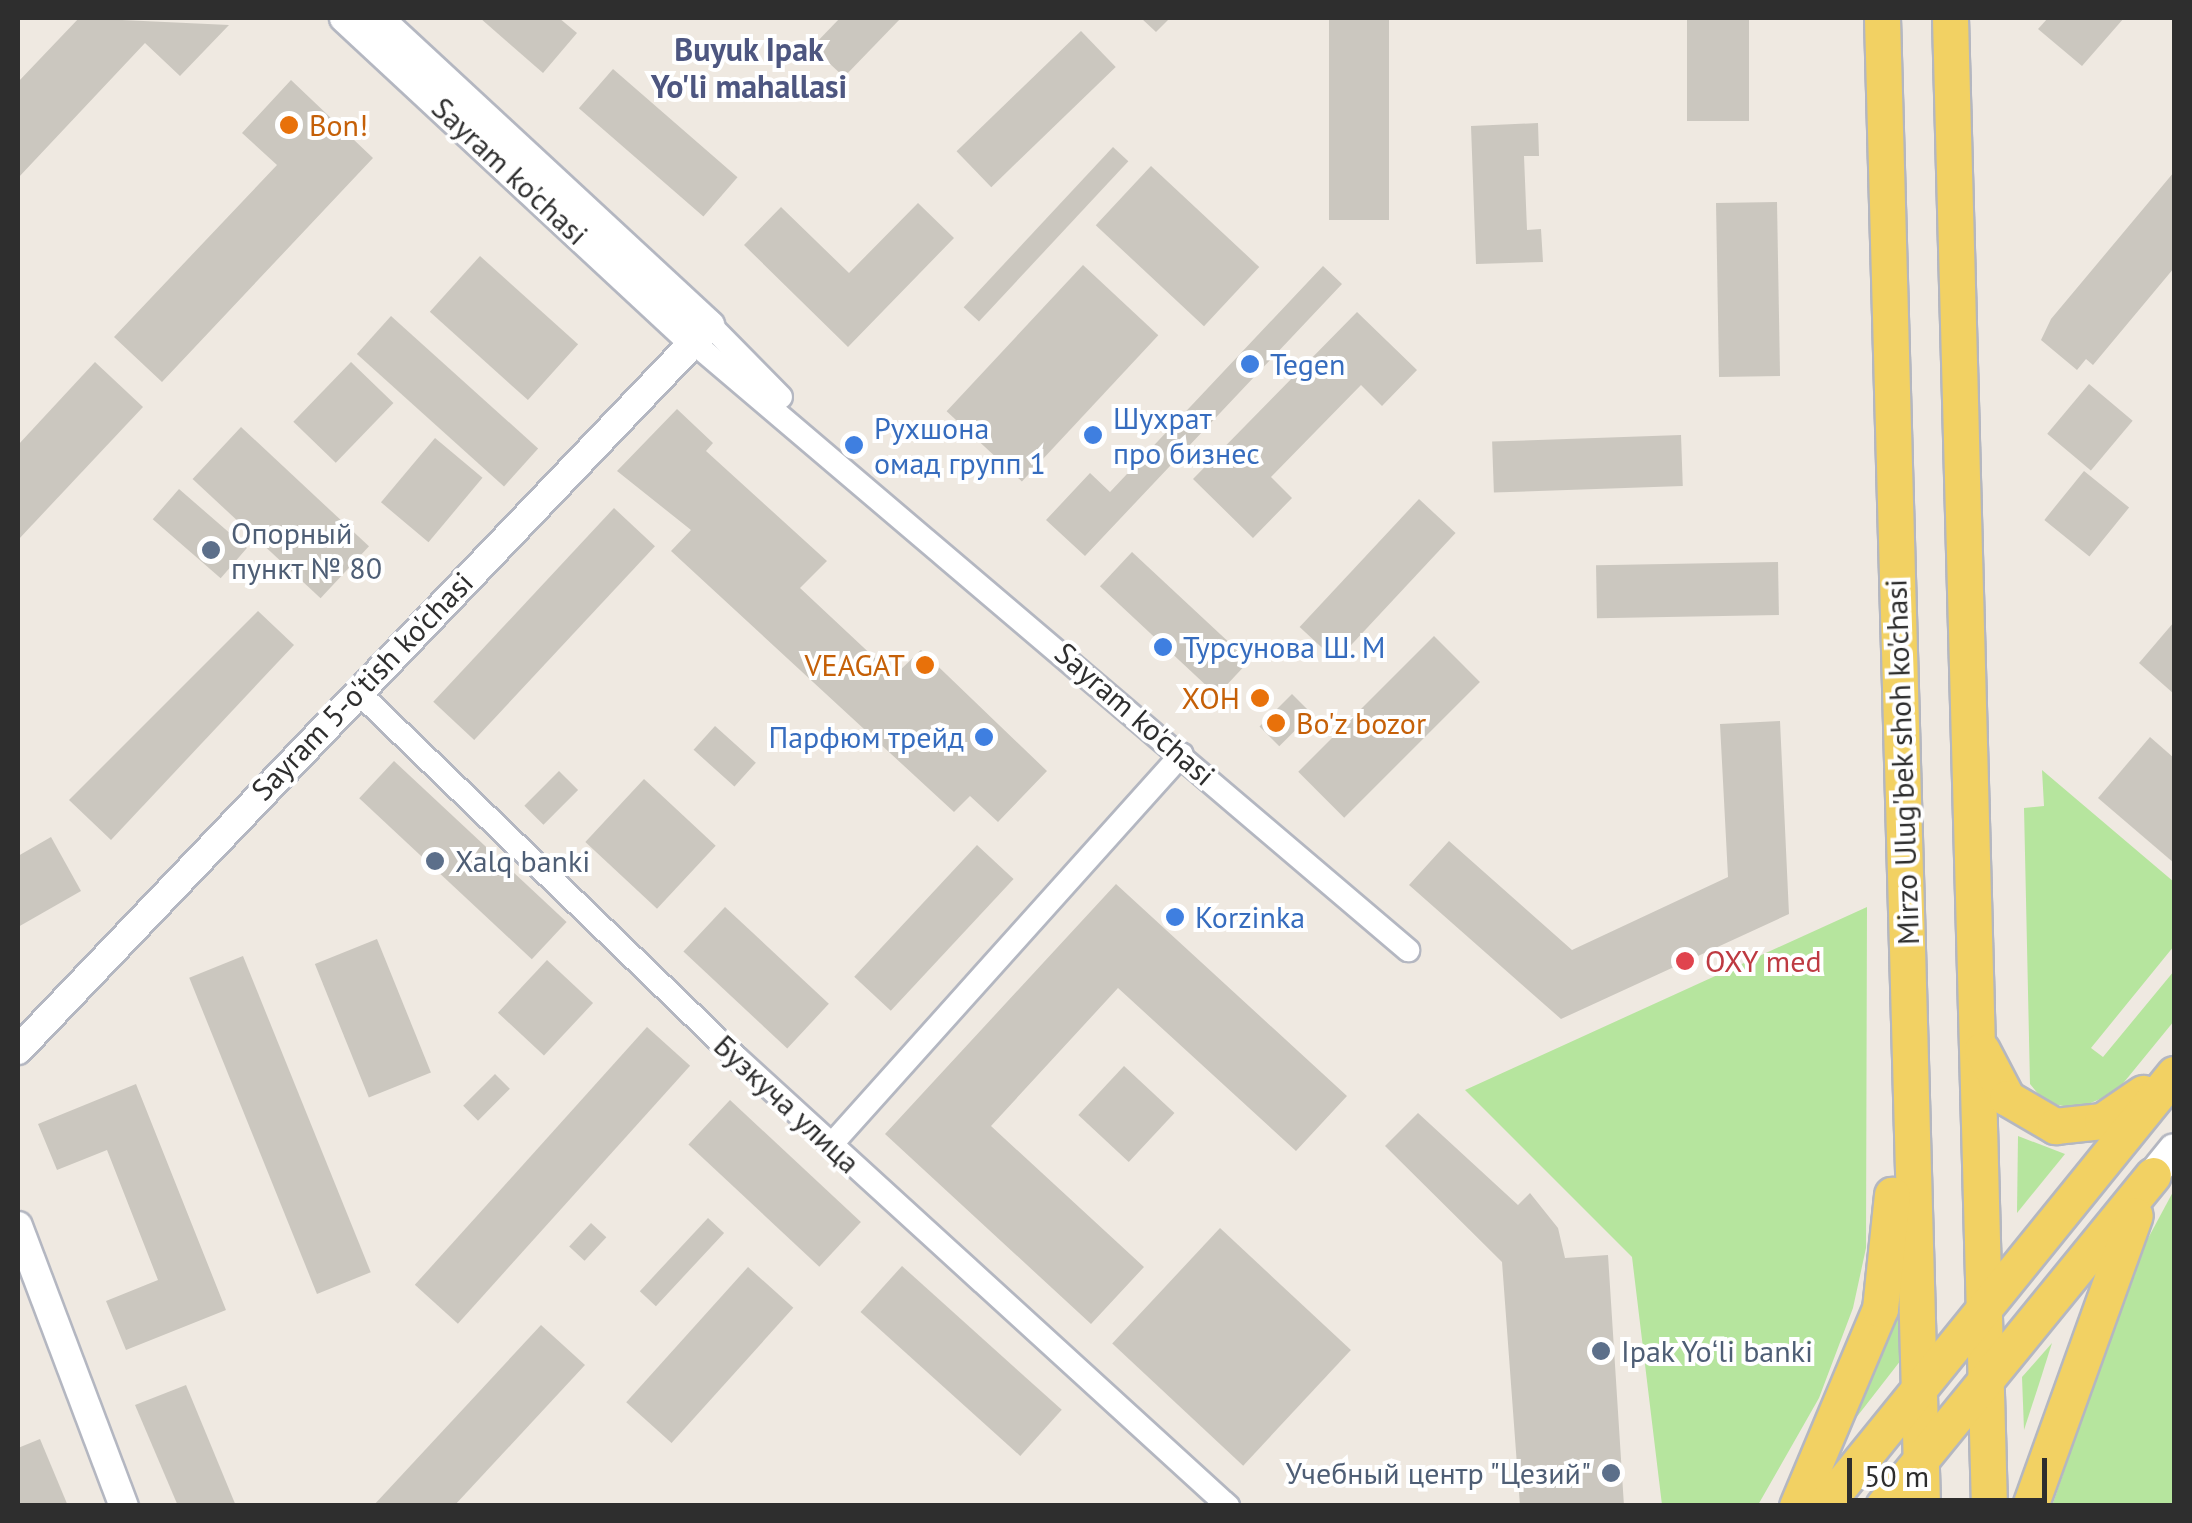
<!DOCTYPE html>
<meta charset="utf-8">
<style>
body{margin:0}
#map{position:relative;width:2192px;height:1523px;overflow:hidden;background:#efe9e1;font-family:"PT Sans",sans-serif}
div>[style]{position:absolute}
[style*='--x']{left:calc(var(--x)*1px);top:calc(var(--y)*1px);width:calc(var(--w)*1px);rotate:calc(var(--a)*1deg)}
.green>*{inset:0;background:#b6e59e}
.building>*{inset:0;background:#cbc7bf;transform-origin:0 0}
.roads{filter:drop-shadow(2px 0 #b4b7c1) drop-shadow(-2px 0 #b4b7c1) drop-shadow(0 2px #b4b7c1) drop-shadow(0 -2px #b4b7c1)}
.minor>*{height:22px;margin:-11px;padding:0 11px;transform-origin:11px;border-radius:11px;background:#fff}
.tertiary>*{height:28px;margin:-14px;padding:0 14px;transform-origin:14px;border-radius:14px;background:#fff}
.secondary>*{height:30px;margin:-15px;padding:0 15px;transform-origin:15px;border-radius:15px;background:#fff}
.primary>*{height:35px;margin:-17.5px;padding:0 17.5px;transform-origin:17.5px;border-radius:17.5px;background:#f2d163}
.dots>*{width:28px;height:28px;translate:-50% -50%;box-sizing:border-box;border:5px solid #fff;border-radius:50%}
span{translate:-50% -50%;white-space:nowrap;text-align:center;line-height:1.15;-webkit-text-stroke:8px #fff;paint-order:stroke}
.food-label{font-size:30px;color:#c56008}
.left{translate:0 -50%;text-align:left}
.right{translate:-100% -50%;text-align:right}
.street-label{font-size:30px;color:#2e2e2e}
.shop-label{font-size:30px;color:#366cbe}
.service-label{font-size:30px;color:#4e5e75}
.health-label{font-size:30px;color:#be3a42}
.neighbourhood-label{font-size:32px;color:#4d5680;font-weight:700}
.frame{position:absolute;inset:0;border:20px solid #2e2e2e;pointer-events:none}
.scale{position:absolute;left:1847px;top:1458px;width:200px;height:45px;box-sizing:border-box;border:5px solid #2e2e2e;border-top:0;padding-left:12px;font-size:30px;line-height:35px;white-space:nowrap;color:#2e2e2e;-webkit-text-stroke:8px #fff;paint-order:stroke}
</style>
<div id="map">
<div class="green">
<div style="clip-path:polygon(2042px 770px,2174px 882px,2174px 946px,2091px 1048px,2103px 1057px,2174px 971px,2174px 1021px,2116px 1092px,2077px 1109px,2045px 1102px,2030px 1084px,2024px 808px,2044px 806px)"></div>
<div style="clip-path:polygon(1867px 907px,1866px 1248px,1853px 1308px,1819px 1398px,1758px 1505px,1662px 1505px,1632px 1257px,1465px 1090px)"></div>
<div style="clip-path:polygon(2018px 1136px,2065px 1154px,2017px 1213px)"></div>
<div style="clip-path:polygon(2174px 1190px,2174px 1505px,2052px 1506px,2138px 1257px)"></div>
<div style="clip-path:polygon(1901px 1245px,1901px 1360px,1852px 1423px,1884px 1337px)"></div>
<div style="clip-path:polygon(2052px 1343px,2039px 1384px,2024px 1430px,2022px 1377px)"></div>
</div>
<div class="building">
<div style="clip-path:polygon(79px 18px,229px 25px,180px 76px,145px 43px,18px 178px,18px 82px)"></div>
<div style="clip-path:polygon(480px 18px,559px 18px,577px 33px,543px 73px)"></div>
<div style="clip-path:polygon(840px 18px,901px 18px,844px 77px,812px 47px)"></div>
<div style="clip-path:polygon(1141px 18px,1170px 18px,1156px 32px)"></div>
<div style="left:1329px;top:18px;width:60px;height:202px"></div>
<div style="left:1687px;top:18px;width:62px;height:103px"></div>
<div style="clip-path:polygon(2048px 18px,2124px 18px,2082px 66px,2038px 29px)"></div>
<div style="left:1081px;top:31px;width:50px;height:173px;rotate:46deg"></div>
<div style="left:613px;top:69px;width:165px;height:52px;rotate:41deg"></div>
<div style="clip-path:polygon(291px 80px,373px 158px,162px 382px,114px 337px,277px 165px,242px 133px)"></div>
<div style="clip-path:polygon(1538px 123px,1539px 156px,1524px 156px,1527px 230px,1541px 229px,1543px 262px,1476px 264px,1471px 126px)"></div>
<div style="left:1113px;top:147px;width:21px;height:219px;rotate:43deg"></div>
<div style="left:1151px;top:166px;width:148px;height:81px;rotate:43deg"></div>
<div style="clip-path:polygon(2174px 172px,2174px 268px,2093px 365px,2086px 359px,2077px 370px,2041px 340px,2051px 319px)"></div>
<div style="left:1777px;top:202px;width:174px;height:61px;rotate:89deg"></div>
<div style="clip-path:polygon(918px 203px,954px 238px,848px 347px,744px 245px,781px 207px,849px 273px)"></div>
<div style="left:480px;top:256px;width:132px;height:75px;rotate:42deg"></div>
<div style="left:1083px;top:265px;width:103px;height:200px;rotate:43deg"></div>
<div style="clip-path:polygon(1323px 266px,1342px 284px,1085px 556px,1046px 520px,1090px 473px,1110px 492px)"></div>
<div style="clip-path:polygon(1357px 312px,1417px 370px,1382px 406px,1361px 385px,1271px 477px,1292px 498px,1253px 538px,1193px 479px)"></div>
<div style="left:391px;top:316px;width:198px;height:51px;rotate:42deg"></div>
<div style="clip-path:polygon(95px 362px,143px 407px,18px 540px,18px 445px)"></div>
<div style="left:351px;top:362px;width:59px;height:83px;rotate:44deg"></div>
<div style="left:2089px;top:384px;width:57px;height:65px;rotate:40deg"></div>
<div style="clip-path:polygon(677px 409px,713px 443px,706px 451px,827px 561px,800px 588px,894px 676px,921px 650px,1047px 771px,998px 822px,970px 796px,954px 812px,671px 551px,691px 530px,617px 471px)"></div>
<div style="left:241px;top:427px;width:175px;height:71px;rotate:43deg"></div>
<div style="left:1681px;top:435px;width:51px;height:189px;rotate:88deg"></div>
<div style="left:435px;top:438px;width:62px;height:84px;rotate:40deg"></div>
<div style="left:2084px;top:471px;width:58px;height:63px;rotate:39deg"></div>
<div style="left:179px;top:489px;width:90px;height:40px;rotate:41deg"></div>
<div style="left:1419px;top:499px;width:50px;height:175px;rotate:43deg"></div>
<div style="left:614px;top:508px;width:56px;height:265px;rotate:43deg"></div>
<div style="left:1132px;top:552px;width:160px;height:47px;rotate:43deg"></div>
<div style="left:1778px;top:562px;width:53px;height:182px;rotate:89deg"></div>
<div style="clip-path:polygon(258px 611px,294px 645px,111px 840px,69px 800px)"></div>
<div style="clip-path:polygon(2174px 622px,2174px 694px,2139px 663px)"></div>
<div style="left:1434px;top:636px;width:65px;height:192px;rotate:45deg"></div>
<div style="left:1292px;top:694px;width:28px;height:46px;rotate:45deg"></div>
<div style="clip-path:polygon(1780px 721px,1789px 914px,1561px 1019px,1409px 885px,1449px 841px,1572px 950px,1728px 877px,1720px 724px)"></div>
<div style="left:715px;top:726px;width:55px;height:32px;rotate:42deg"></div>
<div style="clip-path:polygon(2150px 737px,2174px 758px,2174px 863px,2098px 798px)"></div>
<div style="left:394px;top:761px;width:236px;height:51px;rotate:43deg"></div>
<div style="left:559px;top:771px;width:27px;height:49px;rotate:45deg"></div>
<div style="left:644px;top:779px;width:98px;height:86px;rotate:43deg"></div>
<div style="clip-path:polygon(51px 837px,81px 891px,18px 927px,18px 856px)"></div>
<div style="left:977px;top:845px;width:50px;height:180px;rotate:43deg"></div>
<div style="clip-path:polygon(1116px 884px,1347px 1096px,1296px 1151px,1118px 988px,991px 1126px,1144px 1267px,1091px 1324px,885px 1134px)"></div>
<div style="left:725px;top:907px;width:142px;height:61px;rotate:43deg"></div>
<div style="left:377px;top:939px;width:144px;height:67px;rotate:68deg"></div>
<div style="left:243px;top:956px;width:341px;height:58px;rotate:68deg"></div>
<div style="left:547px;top:960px;width:63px;height:72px;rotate:43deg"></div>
<div style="left:647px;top:1027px;width:58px;height:347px;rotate:42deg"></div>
<div style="left:1124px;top:1066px;width:69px;height:67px;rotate:43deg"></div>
<div style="left:495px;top:1074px;width:21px;height:45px;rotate:45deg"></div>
<div style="clip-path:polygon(136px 1084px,226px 1310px,126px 1350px,106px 1301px,158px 1280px,107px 1150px,57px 1170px,38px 1124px)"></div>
<div style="left:730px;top:1100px;width:179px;height:61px;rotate:43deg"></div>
<div style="clip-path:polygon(1418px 1113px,1518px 1205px,1530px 1193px,1558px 1228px,1565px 1258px,1608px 1255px,1624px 1506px,1520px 1506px,1502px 1262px,1385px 1146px)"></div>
<div style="left:708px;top:1218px;width:22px;height:100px;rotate:43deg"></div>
<div style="left:591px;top:1223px;width:21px;height:32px;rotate:43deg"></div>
<div style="left:1220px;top:1228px;width:179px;height:158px;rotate:43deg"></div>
<div style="left:902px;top:1266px;width:215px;height:62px;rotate:42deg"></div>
<div style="left:748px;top:1267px;width:61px;height:182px;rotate:42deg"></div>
<div style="clip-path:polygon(541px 1325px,585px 1365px,454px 1506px,373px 1506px)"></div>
<div style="clip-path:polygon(186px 1385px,236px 1506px,178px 1506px,135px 1405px)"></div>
<div style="clip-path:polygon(40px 1439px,68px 1506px,18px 1506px,18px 1448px)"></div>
</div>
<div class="roads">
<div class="minor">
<div style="--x:710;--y:325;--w:101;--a:45.4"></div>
<div style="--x:693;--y:342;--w:939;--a:40.38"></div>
<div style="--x:357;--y:691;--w:528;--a:44"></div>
<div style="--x:737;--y:1058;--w:665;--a:42.38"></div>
<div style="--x:831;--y:1145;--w:525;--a:-48.09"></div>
</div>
<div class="tertiary">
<div style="--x:344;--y:18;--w:476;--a:42.9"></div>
<div style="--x:18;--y:1050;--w:1002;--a:-46.33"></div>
<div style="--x:710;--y:325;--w:451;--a:-137.2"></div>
<div style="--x:18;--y:1226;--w:299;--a:69.3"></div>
</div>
<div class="secondary">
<div style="--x:2153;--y:1175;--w:33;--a:-51"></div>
</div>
<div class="primary">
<div style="--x:1882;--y:18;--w:1489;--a:88.46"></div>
<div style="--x:1950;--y:18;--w:1489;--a:88.5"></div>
<div style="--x:1982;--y:1050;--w:54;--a:62.5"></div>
<div style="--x:2007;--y:1098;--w:56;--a:30.3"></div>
<div style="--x:2055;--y:1126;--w:47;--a:-6.1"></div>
<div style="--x:2102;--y:1121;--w:50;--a:-34.3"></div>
<div style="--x:1797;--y:1506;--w:214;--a:-67.2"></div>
<div style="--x:1880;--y:1309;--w:115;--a:-84"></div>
<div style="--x:1824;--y:1506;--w:556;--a:-50.99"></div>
<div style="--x:1883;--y:1506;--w:427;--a:-50.8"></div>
<div style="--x:2030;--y:1506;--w:309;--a:-70.2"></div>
</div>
</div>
<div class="dots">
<div style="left:289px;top:125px;background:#e8710a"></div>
<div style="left:1250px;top:364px;background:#3f7fe0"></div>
<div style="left:1093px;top:435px;background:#3f7fe0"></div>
<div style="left:854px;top:445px;background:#3f7fe0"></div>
<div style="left:211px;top:550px;background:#5c6f8a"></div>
<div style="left:1163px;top:647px;background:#3f7fe0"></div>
<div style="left:925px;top:665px;background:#e8710a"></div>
<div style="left:1260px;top:698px;background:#e8710a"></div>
<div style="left:1276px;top:723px;background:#e8710a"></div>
<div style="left:984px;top:737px;background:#3f7fe0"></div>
<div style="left:435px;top:861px;background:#5c6f8a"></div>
<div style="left:1175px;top:917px;background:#3f7fe0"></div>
<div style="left:1685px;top:961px;background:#e0444e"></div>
<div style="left:1601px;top:1351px;background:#5c6f8a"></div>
<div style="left:1611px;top:1473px;background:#5c6f8a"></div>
</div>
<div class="food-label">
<span class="left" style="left:309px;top:125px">Bon!</span>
<span class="right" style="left:905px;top:665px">VEAGAT</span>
<span class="right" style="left:1240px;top:698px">ХОН</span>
<span class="left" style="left:1296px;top:723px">Bo'z bozor</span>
</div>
<div class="street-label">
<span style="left:510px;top:171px;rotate:43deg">Sayram ko'chasi</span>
<span style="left:362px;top:686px;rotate:-46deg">Sayram 5-o'tish ko'chasi</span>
<span style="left:1135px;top:714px;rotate:41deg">Sayram ko'chasi</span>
<span style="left:1902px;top:762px;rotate:-92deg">Mirzo Ulug'bek shoh ko'chasi</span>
<span style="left:787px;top:1104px;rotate:43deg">Бузкуча улица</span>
</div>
<div class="shop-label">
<span class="left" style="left:1270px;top:364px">Tegen</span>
<span class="left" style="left:1113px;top:435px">Шухрат<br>про бизнес</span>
<span class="left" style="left:874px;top:445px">Рухшона<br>омад групп 1</span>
<span class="left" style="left:1183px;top:647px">Турсунова Ш. М</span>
<span class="right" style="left:964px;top:737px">Парфюм трейд</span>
<span class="left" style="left:1195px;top:917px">Korzinka</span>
</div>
<div class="service-label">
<span class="left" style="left:231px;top:550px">Опорный<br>пункт № 80</span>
<span class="left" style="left:455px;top:861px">Xalq banki</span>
<span class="left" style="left:1621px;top:1351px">Ipak Yoʻli banki</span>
<span class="right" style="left:1591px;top:1473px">Учебный центр "Цезий"</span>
</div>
<div class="health-label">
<span class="left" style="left:1705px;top:961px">OXY med</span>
</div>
<div class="neighbourhood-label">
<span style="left:749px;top:68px">Buyuk Ipak<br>Yo'li mahallasi</span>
</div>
<div class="frame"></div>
<div class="scale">50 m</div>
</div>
